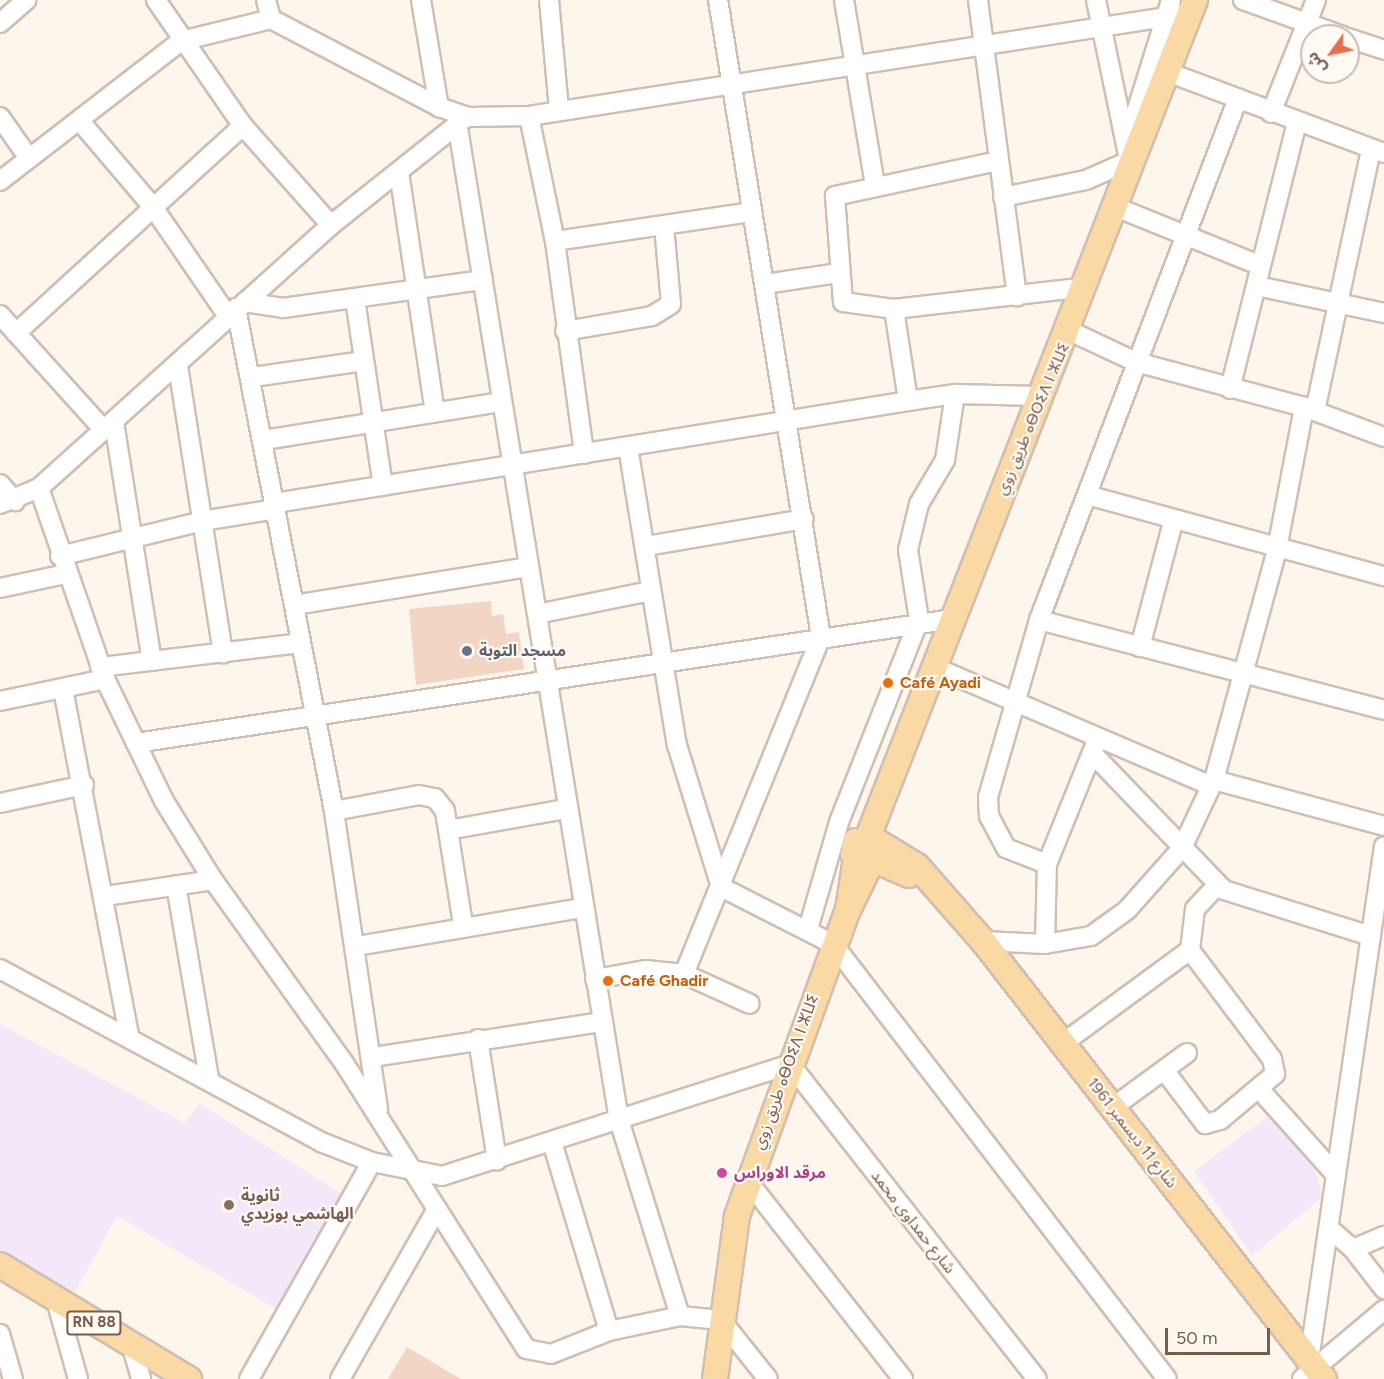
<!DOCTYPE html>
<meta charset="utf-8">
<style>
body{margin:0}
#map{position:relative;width:1384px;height:1379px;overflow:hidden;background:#fdf6ec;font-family:Figtree,"Noto Sans Arabic","Noto Sans Tifinagh",sans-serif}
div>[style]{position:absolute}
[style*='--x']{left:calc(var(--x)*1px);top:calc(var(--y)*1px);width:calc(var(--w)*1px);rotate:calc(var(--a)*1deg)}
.education>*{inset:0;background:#f3e8fa}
.building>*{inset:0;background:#f3d5c3}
.roads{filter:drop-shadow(2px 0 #d1beb0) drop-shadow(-2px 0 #d1beb0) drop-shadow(0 2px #d1beb0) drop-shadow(0 -2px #d1beb0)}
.minor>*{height:18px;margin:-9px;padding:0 9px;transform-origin:9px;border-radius:9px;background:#fff}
.major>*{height:24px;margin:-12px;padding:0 12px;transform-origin:12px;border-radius:12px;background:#fbd9a5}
.dots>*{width:16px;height:16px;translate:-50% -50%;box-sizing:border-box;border:3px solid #fffaf3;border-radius:50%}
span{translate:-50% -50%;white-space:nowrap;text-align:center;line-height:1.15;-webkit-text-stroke:4.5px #fffaf3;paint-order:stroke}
.shield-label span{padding:2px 4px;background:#fffaf3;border:2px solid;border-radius:4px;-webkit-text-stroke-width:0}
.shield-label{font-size:15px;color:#7a5c4d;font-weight:700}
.street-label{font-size:16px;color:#7a5c4d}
.worship-label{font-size:16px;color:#5b616d;font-weight:700}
.left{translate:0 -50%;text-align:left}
.food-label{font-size:16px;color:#c56008;font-weight:700}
.hotel-label{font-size:16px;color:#b23c85;font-weight:700}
.education-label{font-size:16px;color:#785e54;font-weight:700}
.north{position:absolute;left:1300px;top:24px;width:60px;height:60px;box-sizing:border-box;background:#fffaf3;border:2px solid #cabbb1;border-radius:50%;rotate:237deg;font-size:16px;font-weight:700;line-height:24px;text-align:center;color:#7a5c4d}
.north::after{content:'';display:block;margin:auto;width:21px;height:27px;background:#e76f51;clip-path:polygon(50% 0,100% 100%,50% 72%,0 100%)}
.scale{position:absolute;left:1165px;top:1328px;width:105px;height:27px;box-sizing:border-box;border:3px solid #7a5c4d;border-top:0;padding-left:8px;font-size:18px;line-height:21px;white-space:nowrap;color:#7a5c4d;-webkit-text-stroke:4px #fffaf3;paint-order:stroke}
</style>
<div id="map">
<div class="education">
<div style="clip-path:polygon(0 1024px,185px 1123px,199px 1103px,342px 1194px,276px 1309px,117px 1216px,75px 1292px,0 1249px)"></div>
<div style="clip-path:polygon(1271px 1114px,1315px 1170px,1323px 1197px,1252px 1256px,1194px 1171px)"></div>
</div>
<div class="building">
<div style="clip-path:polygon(491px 601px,492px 616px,503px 614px,506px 634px,519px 632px,524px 669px,416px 685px,409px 609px)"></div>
<div style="clip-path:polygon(407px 1347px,461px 1379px,388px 1379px)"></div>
</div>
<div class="roads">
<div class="minor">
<div style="--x:156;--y:0;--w:153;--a:55.4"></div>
<div style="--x:243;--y:126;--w:132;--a:48.4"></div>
<div style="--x:266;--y:0;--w:20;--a:75"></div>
<div style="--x:421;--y:0;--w:109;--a:80.5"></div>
<div style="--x:549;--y:0;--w:109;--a:84.8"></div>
<div style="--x:844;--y:0;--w:188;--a:80.5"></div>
<div style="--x:978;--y:0;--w:299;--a:82.5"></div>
<div style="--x:1096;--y:0;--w:163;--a:78.3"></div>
<div style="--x:1243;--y:0;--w:106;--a:19.8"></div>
<div style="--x:0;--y:23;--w:35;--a:-41"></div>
<div style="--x:1348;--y:38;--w:38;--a:18"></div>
<div style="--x:1170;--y:73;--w:228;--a:20.5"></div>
<div style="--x:1271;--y:113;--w:122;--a:-68.3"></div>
<div style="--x:529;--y:116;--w:128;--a:78.3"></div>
<div style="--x:555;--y:241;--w:215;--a:82.2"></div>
<div style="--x:0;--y:117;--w:49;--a:55"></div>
<div style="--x:79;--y:120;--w:114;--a:49.6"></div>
<div style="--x:153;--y:207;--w:132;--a:55.5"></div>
<div style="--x:457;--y:122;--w:1011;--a:80.78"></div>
<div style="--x:619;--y:1120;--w:205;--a:72.7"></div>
<div style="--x:1129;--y:135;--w:141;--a:-72.7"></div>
<div style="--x:998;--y:161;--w:167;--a:167.9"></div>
<div style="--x:835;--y:196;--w:106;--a:85.7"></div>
<div style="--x:843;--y:302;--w:51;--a:7.8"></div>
<div style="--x:894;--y:309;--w:193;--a:-6.5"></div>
<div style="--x:399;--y:172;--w:243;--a:81.5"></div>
<div style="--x:0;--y:181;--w:229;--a:-37.7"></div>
<div style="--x:181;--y:41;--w:93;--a:-13.7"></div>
<div style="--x:271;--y:19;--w:190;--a:27.6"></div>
<div style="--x:439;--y:107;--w:31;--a:19"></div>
<div style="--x:468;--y:117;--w:61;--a:-0.9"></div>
<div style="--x:529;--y:116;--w:670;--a:-8.84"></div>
<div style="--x:1003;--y:197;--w:85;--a:-11.6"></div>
<div style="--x:1086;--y:180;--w:47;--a:-23.8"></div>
<div style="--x:1118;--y:208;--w:152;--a:22"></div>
<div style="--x:555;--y:241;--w:199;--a:-8.4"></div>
<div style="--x:765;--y:284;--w:75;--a:-8.5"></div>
<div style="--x:1257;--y:286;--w:130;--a:12"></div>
<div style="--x:355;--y:299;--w:189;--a:81.5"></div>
<div style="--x:245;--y:302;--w:38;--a:9"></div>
<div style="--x:283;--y:308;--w:202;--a:-8"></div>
<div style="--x:236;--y:308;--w:512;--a:78.98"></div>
<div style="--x:334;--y:811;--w:302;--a:81.6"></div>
<div style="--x:894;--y:309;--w:93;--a:81.3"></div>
<div style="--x:0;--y:315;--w:155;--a:47.9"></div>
<div style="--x:565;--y:331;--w:88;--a:-9.8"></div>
<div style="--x:652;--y:316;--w:22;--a:-32"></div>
<div style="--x:671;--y:304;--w:79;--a:-95.1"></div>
<div style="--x:1070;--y:331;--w:73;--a:25.2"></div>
<div style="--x:1136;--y:362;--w:174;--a:15"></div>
<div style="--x:1304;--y:407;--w:85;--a:20.6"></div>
<div style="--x:16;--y:333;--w:307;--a:-42.4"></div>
<div style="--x:178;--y:366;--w:291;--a:81.1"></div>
<div style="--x:253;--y:377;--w:112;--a:-8.2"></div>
<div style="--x:1230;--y:389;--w:274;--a:-75.9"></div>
<div style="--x:1315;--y:411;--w:268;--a:-77.9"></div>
<div style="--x:114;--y:422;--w:242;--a:81"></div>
<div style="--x:264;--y:440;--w:239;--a:-9.1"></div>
<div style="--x:628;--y:447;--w:302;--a:80.7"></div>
<div style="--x:677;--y:745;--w:149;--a:72.8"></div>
<div style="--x:721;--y:887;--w:126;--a:27"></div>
<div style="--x:833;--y:944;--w:548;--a:52.48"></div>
<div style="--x:0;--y:484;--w:23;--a:49"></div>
<div style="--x:39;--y:488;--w:202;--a:70.9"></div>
<div style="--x:105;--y:679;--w:136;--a:64.2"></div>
<div style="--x:164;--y:801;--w:93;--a:58.2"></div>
<div style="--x:213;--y:880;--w:225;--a:54.4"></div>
<div style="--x:344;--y:1063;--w:339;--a:57.5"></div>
<div style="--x:526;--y:1349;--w:25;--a:11"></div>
<div style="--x:551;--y:1354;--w:62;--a:-21.6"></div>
<div style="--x:609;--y:1331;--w:73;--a:-11.9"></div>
<div style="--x:680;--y:1316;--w:41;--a:5.6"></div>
<div style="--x:721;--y:1320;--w:75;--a:51.5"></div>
<div style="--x:1087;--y:495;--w:308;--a:15.3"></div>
<div style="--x:275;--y:503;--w:641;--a:-9.15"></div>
<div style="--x:908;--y:401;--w:48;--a:-8.5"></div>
<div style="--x:955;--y:394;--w:83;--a:1.4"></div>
<div style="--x:0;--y:504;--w:42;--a:-22.3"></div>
<div style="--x:39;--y:488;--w:393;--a:-42"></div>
<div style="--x:331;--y:225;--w:174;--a:-38.5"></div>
<div style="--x:646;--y:546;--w:160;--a:-9.7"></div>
<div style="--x:60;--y:556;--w:146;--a:-13.8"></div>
<div style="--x:202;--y:521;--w:75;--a:-9.2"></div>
<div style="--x:0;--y:588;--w:67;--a:-12"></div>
<div style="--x:294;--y:605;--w:238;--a:-9.2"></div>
<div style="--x:537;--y:614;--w:115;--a:-11.5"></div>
<div style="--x:1039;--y:620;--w:357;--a:14.6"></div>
<div style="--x:1140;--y:647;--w:129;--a:-75.2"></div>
<div style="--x:100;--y:667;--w:201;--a:-6.8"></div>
<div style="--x:934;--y:667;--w:302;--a:23.2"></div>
<div style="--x:63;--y:689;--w:351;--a:79.2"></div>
<div style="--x:0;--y:701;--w:107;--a:-11.8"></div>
<div style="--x:136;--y:743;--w:825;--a:-8.64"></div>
<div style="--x:1092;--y:753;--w:190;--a:46.1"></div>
<div style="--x:1224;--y:890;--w:154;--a:17.4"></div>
<div style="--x:1214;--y:780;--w:176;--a:15.1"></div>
<div style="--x:0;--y:803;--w:86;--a:-12.1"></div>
<div style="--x:334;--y:811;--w:86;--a:-10.7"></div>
<div style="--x:419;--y:795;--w:16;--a:11"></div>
<div style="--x:435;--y:798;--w:16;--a:52"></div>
<div style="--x:445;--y:811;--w:115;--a:81"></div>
<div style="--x:448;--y:830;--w:120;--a:-10.1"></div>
<div style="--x:1047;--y:864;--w:44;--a:-158.7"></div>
<div style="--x:1006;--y:848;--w:36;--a:-118"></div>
<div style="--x:989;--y:816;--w:19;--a:-93"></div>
<div style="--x:988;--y:797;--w:184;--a:-73.9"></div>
<div style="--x:1039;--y:620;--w:555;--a:-69.12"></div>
<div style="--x:176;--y:885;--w:196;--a:80.3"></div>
<div style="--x:105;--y:896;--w:109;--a:-8.4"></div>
<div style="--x:808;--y:929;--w:111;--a:-73.8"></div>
<div style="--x:839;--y:822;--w:217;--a:-68.4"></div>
<div style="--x:919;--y:620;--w:71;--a:-98.9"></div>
<div style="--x:908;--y:550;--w:47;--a:-76.6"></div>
<div style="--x:919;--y:504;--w:51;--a:-59.4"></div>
<div style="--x:945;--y:460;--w:67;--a:-81.4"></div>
<div style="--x:983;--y:941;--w:62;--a:2.8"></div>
<div style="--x:1045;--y:944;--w:47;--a:-9.9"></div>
<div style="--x:1091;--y:936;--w:44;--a:-35.8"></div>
<div style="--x:1127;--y:910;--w:83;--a:-48.4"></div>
<div style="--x:1182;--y:848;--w:75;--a:-64.8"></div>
<div style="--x:1214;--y:780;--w:239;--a:-74.7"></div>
<div style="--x:1277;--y:549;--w:145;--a:-79.2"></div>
<div style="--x:1045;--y:944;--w:80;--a:-88.6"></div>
<div style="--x:1047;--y:864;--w:131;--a:-68"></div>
<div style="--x:357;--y:946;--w:227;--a:-9.6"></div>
<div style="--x:0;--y:969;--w:365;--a:28.3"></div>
<div style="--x:321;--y:1142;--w:55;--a:21.4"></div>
<div style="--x:372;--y:1162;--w:71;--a:11.3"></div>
<div style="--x:442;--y:1176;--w:366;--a:-17.8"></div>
<div style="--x:790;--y:1064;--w:400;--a:51.9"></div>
<div style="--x:684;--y:974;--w:364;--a:-67.9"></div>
<div style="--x:821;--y:637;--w:645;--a:-99.18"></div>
<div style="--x:595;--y:979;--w:52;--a:-10"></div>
<div style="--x:646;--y:970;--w:38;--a:6"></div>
<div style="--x:684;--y:974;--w:72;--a:24.4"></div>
<div style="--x:478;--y:1039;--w:123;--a:81.1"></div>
<div style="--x:1062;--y:1044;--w:159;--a:-36.3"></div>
<div style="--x:373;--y:1057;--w:231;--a:-8.7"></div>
<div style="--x:1164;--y:1070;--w:68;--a:52.8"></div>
<div style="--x:1205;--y:1124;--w:16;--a:-15"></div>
<div style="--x:1220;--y:1120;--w:72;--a:-39.9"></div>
<div style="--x:1275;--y:1074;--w:15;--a:-101"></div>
<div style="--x:1272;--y:1059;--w:136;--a:-127"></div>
<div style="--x:1190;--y:950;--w:41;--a:-83"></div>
<div style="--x:1195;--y:909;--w:33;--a:-47"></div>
<div style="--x:1260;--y:1090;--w:114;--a:48.2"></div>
<div style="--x:1112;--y:1108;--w:93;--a:-36.3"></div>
<div style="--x:552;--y:1142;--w:197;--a:73.2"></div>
<div style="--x:747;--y:1180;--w:253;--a:51.9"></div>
<div style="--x:1331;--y:1230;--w:29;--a:41"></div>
<div style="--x:1353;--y:1249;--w:34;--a:-23"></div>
<div style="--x:1353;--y:1249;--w:51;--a:52.2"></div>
<div style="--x:56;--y:1300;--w:82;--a:74.4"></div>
<div style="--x:0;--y:1334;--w:47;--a:73.9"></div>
<div style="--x:132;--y:1347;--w:33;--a:74"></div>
<div style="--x:1309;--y:1360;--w:519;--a:-81.7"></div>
<div style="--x:249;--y:1379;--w:249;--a:-60.5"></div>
<div style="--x:340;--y:1379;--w:196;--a:-60.3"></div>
<div style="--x:1302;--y:1379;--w:107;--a:-40.1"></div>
</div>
<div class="major">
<div style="--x:868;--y:837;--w:899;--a:-68.66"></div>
<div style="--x:876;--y:841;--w:48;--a:31.4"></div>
<div style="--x:917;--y:866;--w:100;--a:48.7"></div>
<div style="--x:983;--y:941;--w:555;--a:52.1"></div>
<div style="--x:856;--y:858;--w:53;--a:98.7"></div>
<div style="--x:848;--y:910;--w:52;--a:-63.9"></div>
<div style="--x:875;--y:860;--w:19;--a:-87"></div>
<div style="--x:876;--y:841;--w:20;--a:180"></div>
<div style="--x:856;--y:841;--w:13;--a:103"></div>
<div style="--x:853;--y:854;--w:9;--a:49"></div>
<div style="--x:859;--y:861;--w:16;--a:-4"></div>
<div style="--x:875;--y:860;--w:37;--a:24"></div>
<div style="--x:0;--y:1265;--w:221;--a:31.1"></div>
<div style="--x:715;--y:1379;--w:164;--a:-82.3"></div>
<div style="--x:737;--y:1216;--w:326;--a:-70.1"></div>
</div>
</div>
<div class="dots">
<div style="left:467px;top:651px;background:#6b7280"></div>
<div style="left:888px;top:683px;background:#e8710a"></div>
<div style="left:608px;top:981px;background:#e8710a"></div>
<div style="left:722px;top:1173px;background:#d1479c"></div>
<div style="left:229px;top:1205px;background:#8d6e63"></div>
</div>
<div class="shield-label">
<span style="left:94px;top:1323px">RN 88</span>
</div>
<div class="street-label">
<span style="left:1033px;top:419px;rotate:-67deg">طريق زوي ⴰⴱⵔⵉⴷ ⵏ ⵣⵡⵉ</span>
<span style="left:786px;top:1072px;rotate:-70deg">طريق زوي ⴰⴱⵔⵉⴷ ⵏ ⵣⵡⵉ</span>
<span style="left:1132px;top:1133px;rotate:52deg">شارع 11 ديسمبر 1961</span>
<span style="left:913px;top:1222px;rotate:52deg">شارع حمداوي محمد</span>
</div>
<div class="worship-label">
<span class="left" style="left:479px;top:651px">مسجد التوبة</span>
</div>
<div class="food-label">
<span class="left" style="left:900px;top:683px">Café Ayadi</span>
<span class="left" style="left:620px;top:981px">Café Ghadir</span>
</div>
<div class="hotel-label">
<span class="left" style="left:734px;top:1173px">مرقد الاوراس</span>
</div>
<div class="education-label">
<span class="left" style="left:241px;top:1205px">ثانوية<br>الهاشمي بوزيدي</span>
</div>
<div class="north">ش</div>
<div class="scale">50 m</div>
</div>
